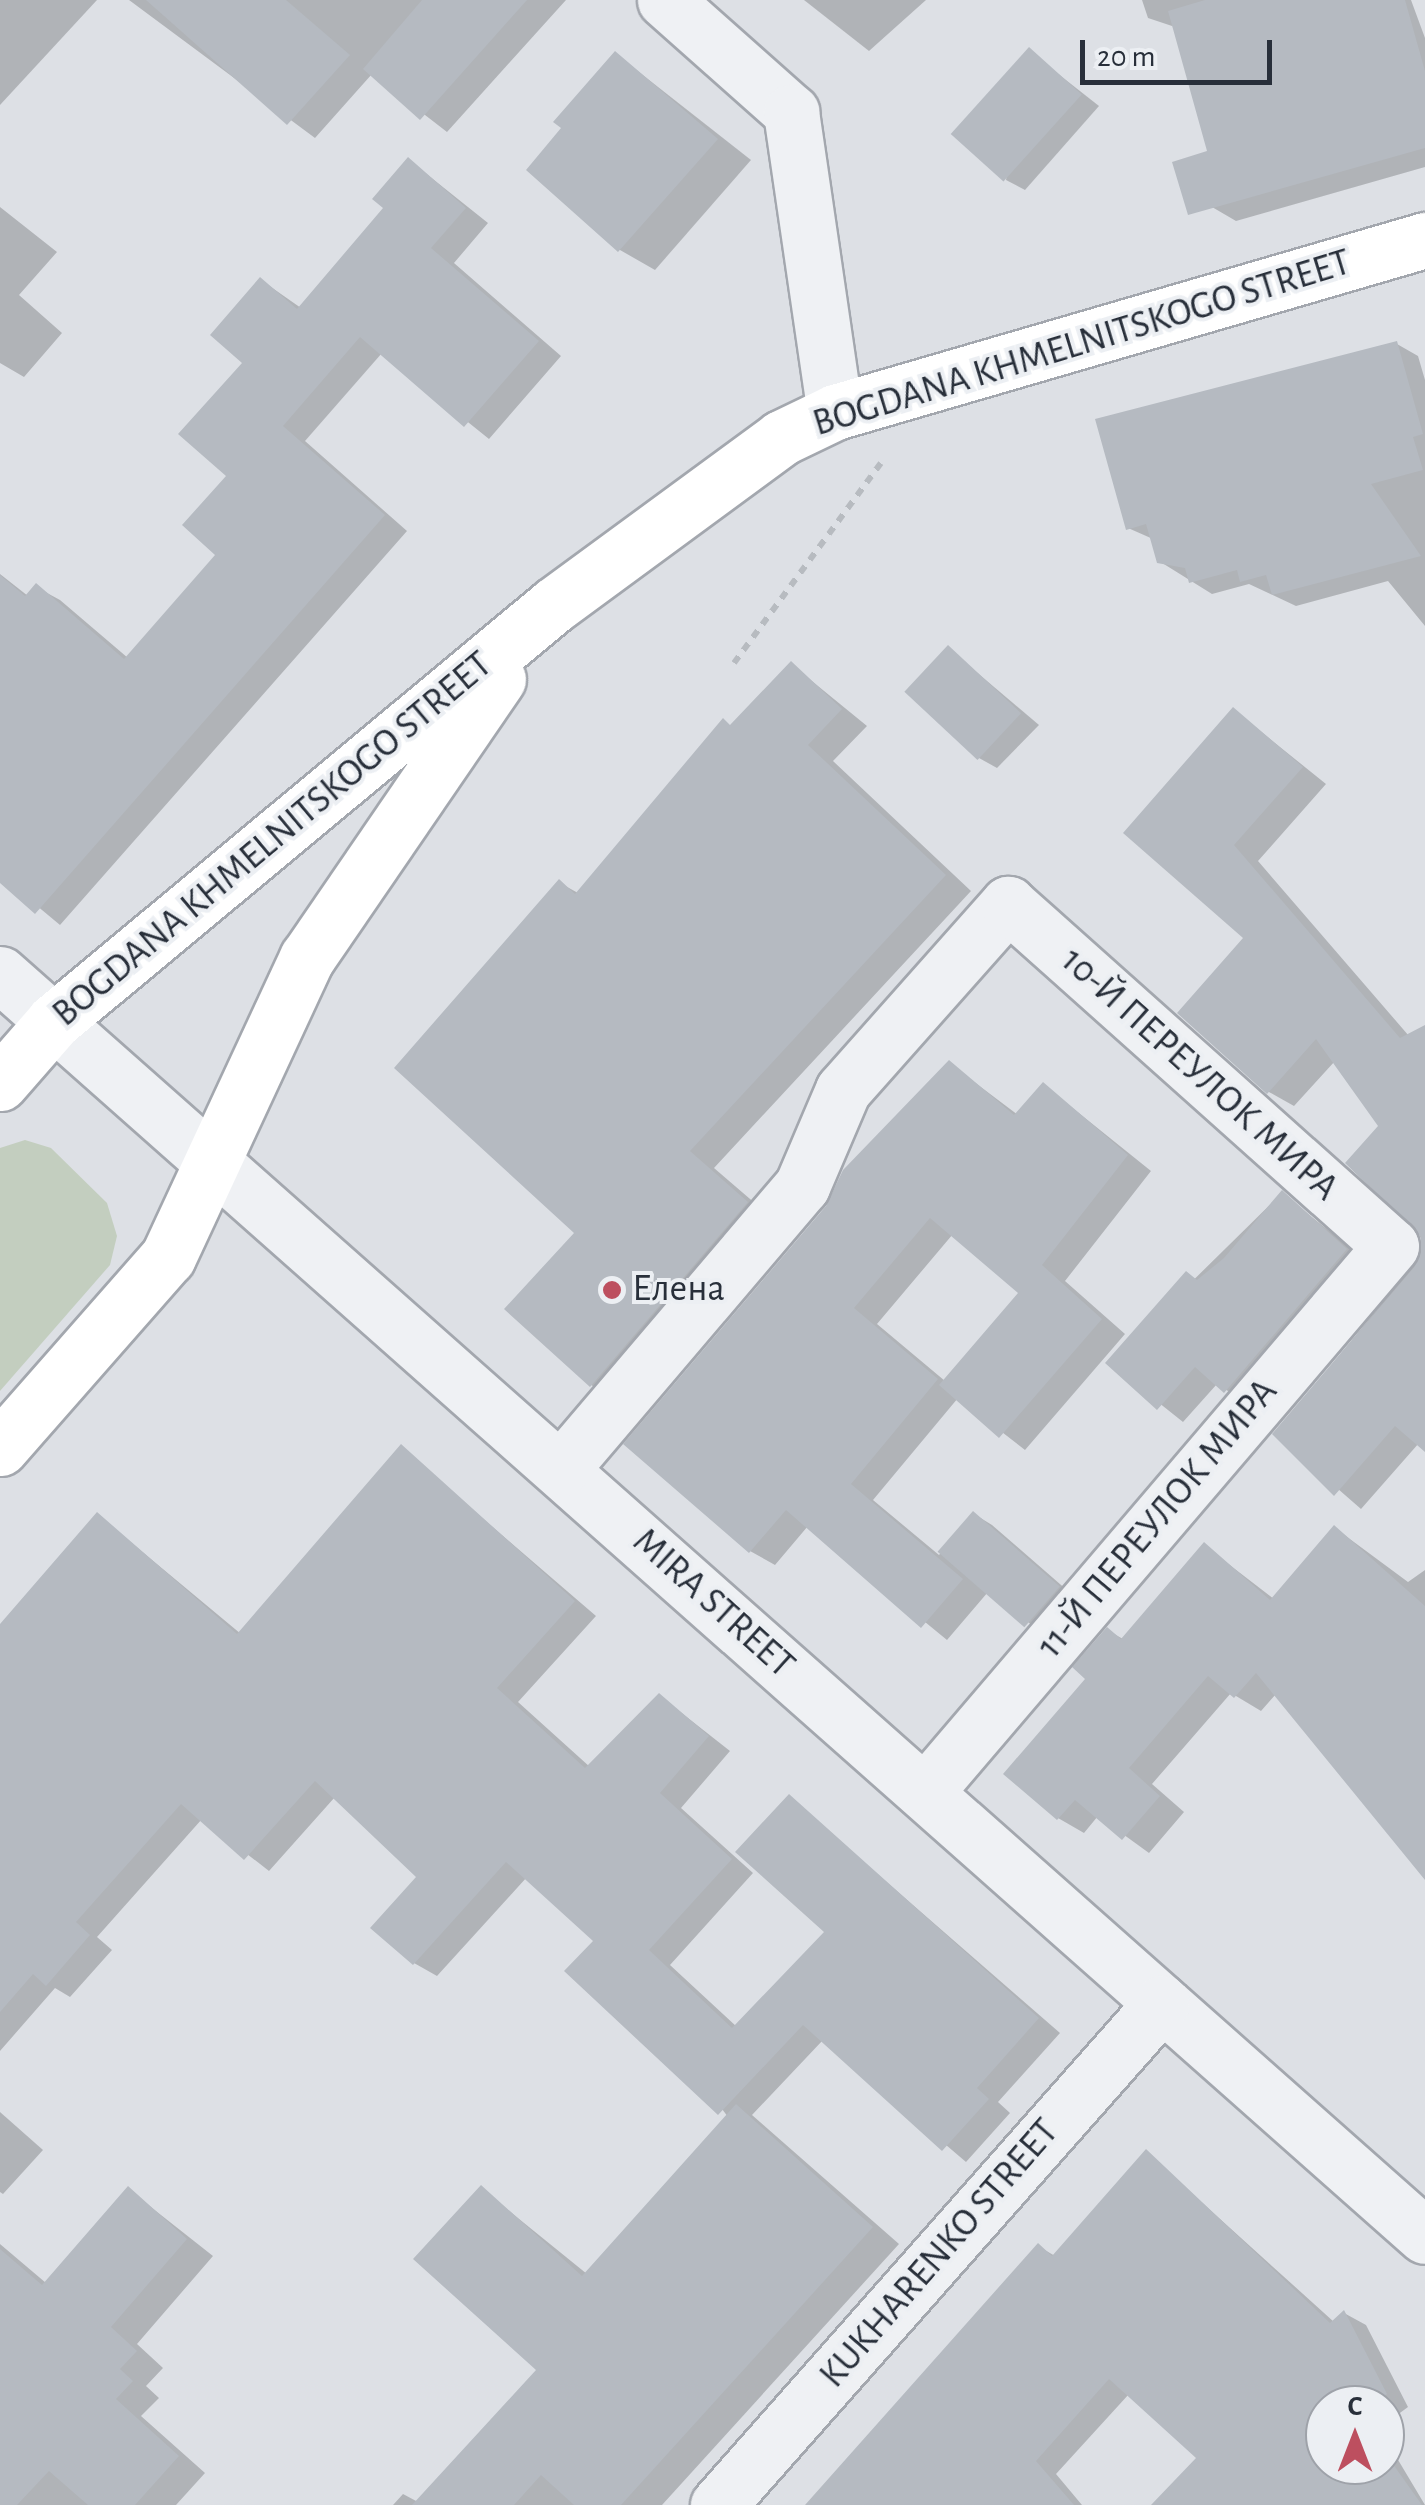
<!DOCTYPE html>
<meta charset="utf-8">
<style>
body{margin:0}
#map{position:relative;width:1425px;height:2505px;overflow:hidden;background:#dde0e5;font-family:"Alegreya Sans",sans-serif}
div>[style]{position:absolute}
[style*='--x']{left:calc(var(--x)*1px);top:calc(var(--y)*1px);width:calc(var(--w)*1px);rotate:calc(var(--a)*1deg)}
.green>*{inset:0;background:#c3cebf}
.shadow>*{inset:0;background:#0003}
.building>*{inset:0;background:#b5bac1;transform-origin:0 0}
.path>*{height:6px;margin-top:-3px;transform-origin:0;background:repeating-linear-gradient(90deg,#b7bbc0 0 8px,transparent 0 16px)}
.roads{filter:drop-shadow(2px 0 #a3a7ae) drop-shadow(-2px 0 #a3a7ae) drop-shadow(0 2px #a3a7ae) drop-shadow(0 -2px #a3a7ae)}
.minor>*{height:55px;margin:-27.5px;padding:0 27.5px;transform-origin:27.5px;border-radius:27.5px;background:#eff1f4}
.major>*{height:55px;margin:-27.5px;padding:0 27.5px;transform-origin:27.5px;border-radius:27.5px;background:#fff}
.dots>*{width:28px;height:28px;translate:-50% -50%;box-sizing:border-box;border:5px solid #eceff3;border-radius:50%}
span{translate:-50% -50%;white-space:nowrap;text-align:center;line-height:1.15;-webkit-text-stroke:8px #eceff3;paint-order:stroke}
.street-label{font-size:38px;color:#282f3a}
.poi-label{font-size:38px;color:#282f3a}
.left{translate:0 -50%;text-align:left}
.north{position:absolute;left:1305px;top:2385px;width:100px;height:100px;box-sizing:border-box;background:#eceff3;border:2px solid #9ea2a9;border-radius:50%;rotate:0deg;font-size:28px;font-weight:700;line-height:40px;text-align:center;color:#282f3a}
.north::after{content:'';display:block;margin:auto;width:35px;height:45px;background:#bd4f5f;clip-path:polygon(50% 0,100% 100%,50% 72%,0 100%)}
.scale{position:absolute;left:1080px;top:40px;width:192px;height:45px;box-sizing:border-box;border:5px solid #282f3a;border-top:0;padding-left:12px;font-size:30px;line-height:35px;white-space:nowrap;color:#282f3a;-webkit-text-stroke:8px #eceff3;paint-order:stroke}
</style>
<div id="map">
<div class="green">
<div style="clip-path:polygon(25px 1140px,51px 1148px,107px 1203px,117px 1236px,110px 1265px,0 1391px,0 1148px)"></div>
</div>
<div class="shadow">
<div style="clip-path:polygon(0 0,97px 0,0 105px)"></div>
<div style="clip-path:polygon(129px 0,566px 0,447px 132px,372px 74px,315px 138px)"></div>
<div style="clip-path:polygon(804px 0,926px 0,869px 51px)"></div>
<div style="clip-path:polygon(1142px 0,1411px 0,1425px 38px,1425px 167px,1236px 221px,1212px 207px,1210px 153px,1175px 27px,1148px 18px)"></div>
<div style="clip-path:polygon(1029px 51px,1099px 106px,1025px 190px,1006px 180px)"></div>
<div style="clip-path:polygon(616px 54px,751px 160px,655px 270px,620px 250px,564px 128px)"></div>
<div style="clip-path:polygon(409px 160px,488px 223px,454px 263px,561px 356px,489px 439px,382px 353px,305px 441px,407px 531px,60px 925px,0 875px,0 574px,28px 596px,36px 587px,60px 600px,128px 658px,218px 554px,261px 280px,301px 308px,386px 208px)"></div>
<div style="clip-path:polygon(0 207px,57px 252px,19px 295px,62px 333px,24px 377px,0 363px)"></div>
<div style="clip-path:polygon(1397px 344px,1418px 356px,1425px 380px,1425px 626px,1388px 581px,1296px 606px,1249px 584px,1212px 594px,1159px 561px,1153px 539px,1128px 528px)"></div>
<div style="clip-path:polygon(948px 648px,1039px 725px,997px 768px,979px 758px)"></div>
<div style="clip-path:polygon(791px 664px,867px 726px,833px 761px,971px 891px,714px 1168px,772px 1218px,618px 1400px,591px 1385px,560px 883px,578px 893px)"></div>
<div style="clip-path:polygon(1234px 710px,1326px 784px,1258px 861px,1409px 1036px,1425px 1028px,1425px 1448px,1419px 1443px,1361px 1509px,1275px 1434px,1425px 1251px,1382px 1126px,1335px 1061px,1294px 1106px,1269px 1092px,1247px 937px,1126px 833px)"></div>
<div style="clip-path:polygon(evenodd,949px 1063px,1018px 1115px,1044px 1085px,1151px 1171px,1065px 1281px,1125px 1334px,1025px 1450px,958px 1398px,873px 1500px,939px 1555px,974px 1514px,992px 1525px,1076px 1598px,1045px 1635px,988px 1592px,947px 1640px,808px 1526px,775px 1565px,750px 1551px,949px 1063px,953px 1234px,1022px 1292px,945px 1381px,877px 1324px,953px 1234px)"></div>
<div style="clip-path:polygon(1282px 1193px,1370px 1264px,1250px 1405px,1217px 1384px,1183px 1422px,1109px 1363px)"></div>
<div style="clip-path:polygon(401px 1448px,596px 1616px,518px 1702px,590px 1767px,660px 1696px,730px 1751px,681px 1808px,753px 1873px,670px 1965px,737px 2027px,827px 1932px,789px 1797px,1060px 2033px,998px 2102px,1010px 2113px,966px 2162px,823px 2040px,752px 2115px,899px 2244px,662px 2505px,393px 2505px,403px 2494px,418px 2502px,540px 2370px,481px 2188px,587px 2274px,728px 2117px,596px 1940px,527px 1877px,437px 1976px,414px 1963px,420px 1877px,335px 1797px,269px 1871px,202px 1819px,97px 1937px,112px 1950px,70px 1997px,55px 1988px,0 2051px,0 1628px,98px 1515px,241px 1634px)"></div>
<div style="clip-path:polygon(1335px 1528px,1408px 1582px,1425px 1570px,1425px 1876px,1276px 1694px,1261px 1711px,1231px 1693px,1152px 1784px,1184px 1812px,1149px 1853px,1098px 1816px,1084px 1833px,1058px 1818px,1107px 1630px,1123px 1639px,1205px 1546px,1274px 1599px)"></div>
<div style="clip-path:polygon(0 2112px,43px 2150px,3px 2194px,0 2192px)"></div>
<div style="clip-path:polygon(1146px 2152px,1334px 2322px,1344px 2313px,1366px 2325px,1408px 2407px,1385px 2424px,1385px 2405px,1325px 2405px,1325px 2465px,1385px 2465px,1385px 2438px,1425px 2505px,1310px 2505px,1129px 2394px,1056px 2474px,1082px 2505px,809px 2505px,1038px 2246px,1055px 2256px)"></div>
<div style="clip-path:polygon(128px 2189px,213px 2256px,137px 2344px,163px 2368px,146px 2386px,159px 2398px,141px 2416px,205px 2473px,176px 2505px,0 2505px,0 2244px,46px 2283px)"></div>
</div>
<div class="building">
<div style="clip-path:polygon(146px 0,286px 0,350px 55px,287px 125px)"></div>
<div style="clip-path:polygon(422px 0,527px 0,420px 120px,363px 69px)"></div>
<div style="clip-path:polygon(1205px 0,1405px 0,1425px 71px,1425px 148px,1188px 215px,1172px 162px,1207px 151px,1168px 11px)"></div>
<div style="left:1029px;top:47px;width:71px;height:117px;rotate:42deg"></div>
<div style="clip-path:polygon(615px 51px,718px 139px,618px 252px,526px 170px,561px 128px,553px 122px)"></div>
<div style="clip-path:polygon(408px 157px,466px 208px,431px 248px,539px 341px,464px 427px,360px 337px,283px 426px,385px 515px,35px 914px,0 883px,0 575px,25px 596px,36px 583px,124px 659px,215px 555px,182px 525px,226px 476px,178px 434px,242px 363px,210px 335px,260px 277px,297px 309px,383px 208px,372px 199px)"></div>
<div style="clip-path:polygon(1397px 341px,1423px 434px,1413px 437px,1423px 470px,1371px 484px,1421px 556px,1272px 595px,1266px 575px,1240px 582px,1237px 570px,1189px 583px,1185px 568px,1157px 563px,1146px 524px,1126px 530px,1095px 419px)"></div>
<div style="left:948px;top:645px;width:100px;height:64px;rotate:43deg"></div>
<div style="clip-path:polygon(791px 661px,842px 709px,808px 745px,946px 875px,690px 1151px,748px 1202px,590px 1387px,504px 1309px,574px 1233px,394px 1068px,559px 879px,575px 894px,723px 718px,730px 725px)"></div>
<div style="clip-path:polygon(1233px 707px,1303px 767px,1234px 845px,1400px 1038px,1425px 1025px,1425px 1452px,1395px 1426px,1334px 1496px,1272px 1434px,1415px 1266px,1421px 1237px,1345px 1163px,1378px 1126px,1316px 1039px,1267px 1094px,1177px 1013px,1243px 938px,1123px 833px)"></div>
<div style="clip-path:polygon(949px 1060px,1014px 1115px,1043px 1082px,1128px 1155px,1042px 1265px,1102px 1319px,999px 1438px,939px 1385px,1018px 1293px,930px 1218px,854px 1308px,938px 1379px,851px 1484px,963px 1579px,921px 1628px,786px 1510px,749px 1553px,623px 1444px,826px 1206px,843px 1170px)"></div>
<div style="clip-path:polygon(1282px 1190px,1347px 1249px,1224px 1393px,1195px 1367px,1157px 1410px,1105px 1363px,1186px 1271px,1197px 1280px,1224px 1258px)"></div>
<div style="clip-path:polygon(401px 1444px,575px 1601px,497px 1688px,585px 1768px,659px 1693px,709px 1736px,660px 1793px,732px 1859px,649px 1950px,732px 2028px,824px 1932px,735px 1852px,789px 1794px,1039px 2018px,977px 2088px,989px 2099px,942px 2151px,803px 2025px,718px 2115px,564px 1971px,593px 1941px,506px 1862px,413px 1965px,370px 1928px,416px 1877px,315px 1781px,244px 1860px,181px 1804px,76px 1922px,90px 1935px,46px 1986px,33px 1974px,0 2012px,0 1624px,97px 1512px,237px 1634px)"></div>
<div style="left:973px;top:1511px;width:115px;height:54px;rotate:41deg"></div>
<div style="clip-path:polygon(1334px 1525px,1425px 1606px,1425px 1880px,1256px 1673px,1234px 1698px,1208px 1676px,1129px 1768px,1160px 1796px,1122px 1840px,1075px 1800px,1057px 1820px,1003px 1774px,1085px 1679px,1072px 1667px,1107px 1627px,1121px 1639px,1204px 1542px,1270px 1600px)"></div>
<div style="clip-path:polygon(736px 2104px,873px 2227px,621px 2505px,574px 2505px,541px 2475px,514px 2505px,412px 2505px,536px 2370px,413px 2259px,481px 2185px,582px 2276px)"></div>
<div style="clip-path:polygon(1146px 2149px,1330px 2323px,1344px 2310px,1387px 2394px,1372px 2405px,1325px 2405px,1325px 2465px,1385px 2465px,1385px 2453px,1422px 2505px,1151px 2505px,1196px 2458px,1109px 2379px,1036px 2461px,1074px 2505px,805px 2505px,1038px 2243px,1052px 2256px)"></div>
<div style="clip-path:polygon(128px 2186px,187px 2239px,111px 2327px,137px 2351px,120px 2369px,133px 2381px,116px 2399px,179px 2456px,135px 2505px,88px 2505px,49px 2471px,17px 2505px,0 2505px,0 2249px,42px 2285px)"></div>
</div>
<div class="path">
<div style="--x:734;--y:663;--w:248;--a:-53.7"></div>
</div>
<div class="roads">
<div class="minor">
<div style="--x:665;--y:0;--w:169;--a:41.6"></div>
<div style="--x:791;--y:112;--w:303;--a:81.7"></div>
<div style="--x:0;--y:974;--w:1903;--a:41.53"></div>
<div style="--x:561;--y:1469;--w:372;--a:-49.6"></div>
<div style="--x:802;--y:1186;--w:104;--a:-66.9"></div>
<div style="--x:843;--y:1090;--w:249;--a:-48.4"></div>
<div style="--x:1008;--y:904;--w:513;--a:41.76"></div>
<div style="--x:1391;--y:1246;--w:718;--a:130.48"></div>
<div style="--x:718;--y:2505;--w:670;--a:-48.51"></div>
</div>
<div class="major">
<div style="--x:0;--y:1083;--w:82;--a:-48.9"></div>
<div style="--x:54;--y:1021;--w:650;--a:-39.76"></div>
<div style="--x:554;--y:605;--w:282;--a:-36.3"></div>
<div style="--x:781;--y:438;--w:60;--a:-25.7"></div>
<div style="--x:835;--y:412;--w:615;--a:-16.25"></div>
<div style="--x:0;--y:1448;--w:254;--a:-48.7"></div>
<div style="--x:168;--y:1257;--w:330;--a:-65.1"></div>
<div style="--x:307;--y:958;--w:338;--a:-55.6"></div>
</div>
</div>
<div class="dots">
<div style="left:612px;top:1290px;background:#bd4f5f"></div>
</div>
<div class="street-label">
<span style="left:1082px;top:344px;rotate:-17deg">BOGDANA KHMELNITSKOGO STREET</span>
<span style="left:273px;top:840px;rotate:-40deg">BOGDANA KHMELNITSKOGO STREET</span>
<span style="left:1199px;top:1075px;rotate:42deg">10-Й ПЕРЕУЛОК МИРА</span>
<span style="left:1158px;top:1519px;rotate:-50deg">11-Й ПЕРЕУЛОК МИРА</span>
<span style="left:713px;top:1604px;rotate:42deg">MIRA STREET</span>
<span style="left:940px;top:2254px;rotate:-49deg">KUKHARENKO STREET</span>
</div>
<div class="poi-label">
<span class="left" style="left:632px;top:1290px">Елена</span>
</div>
<div class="north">С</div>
<div class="scale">20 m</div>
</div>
